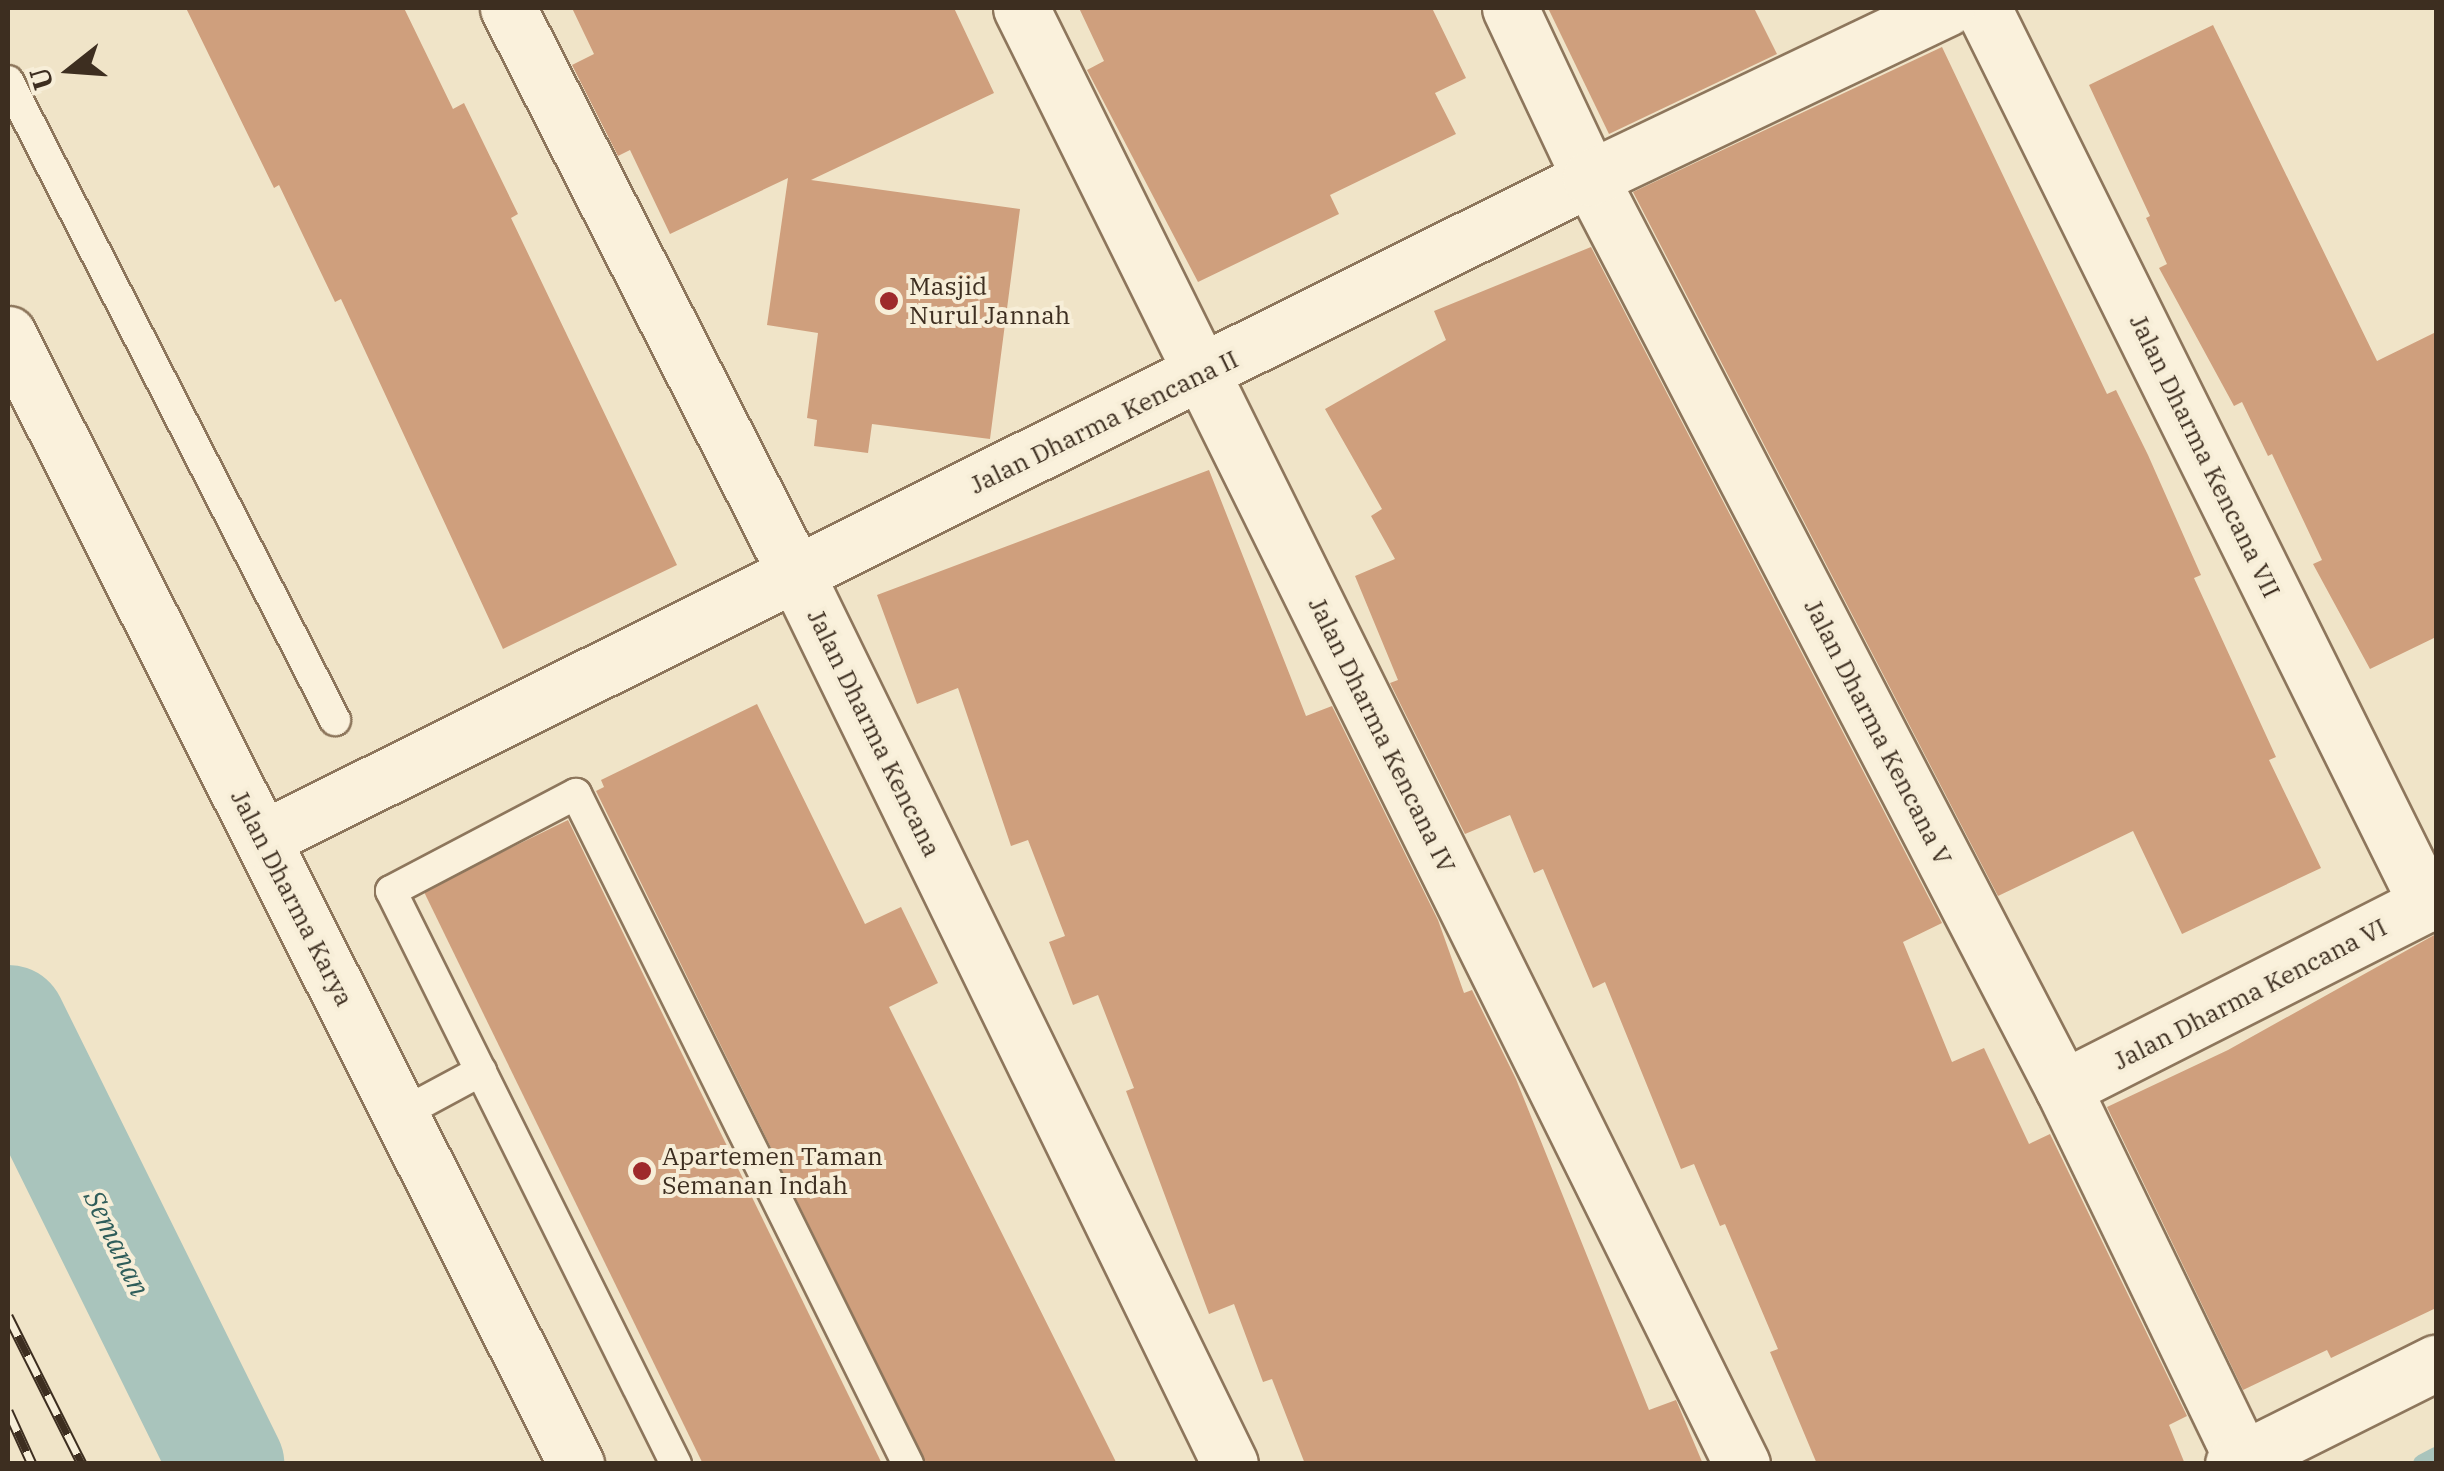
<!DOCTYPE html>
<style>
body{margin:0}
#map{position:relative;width:2444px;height:1471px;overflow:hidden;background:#f0e4c8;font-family:"IBM Plex Serif",serif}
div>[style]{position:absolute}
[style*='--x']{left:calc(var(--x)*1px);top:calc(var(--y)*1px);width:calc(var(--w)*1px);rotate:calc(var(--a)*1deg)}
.stream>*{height:20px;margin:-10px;padding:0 10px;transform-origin:10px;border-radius:10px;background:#a9c4bc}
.river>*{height:115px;margin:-57.5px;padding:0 57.5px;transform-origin:57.5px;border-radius:57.5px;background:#a9c4bc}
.building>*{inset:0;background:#cf9f7d;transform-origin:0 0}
.roads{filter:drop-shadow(2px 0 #8d765c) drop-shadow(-2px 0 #8d765c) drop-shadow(0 2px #8d765c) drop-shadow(0 -2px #8d765c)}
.service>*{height:30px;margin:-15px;padding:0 15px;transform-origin:15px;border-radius:15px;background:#faf1dc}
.minor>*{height:55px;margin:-27.5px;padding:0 27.5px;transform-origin:27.5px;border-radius:27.5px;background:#faf1dc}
.rail>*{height:11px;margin-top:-5.5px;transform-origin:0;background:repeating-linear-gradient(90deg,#f7eed8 0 22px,#3d2e20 0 44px);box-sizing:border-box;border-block:2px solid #3d2e20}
.dots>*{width:28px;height:28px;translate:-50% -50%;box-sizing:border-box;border:5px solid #f7eed8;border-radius:50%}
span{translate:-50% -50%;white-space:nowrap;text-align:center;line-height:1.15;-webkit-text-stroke:8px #f7eed8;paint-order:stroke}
.poi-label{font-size:25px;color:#3d2e20}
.left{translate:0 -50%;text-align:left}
.street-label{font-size:25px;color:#3d2e20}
.water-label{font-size:28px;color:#2f5d5a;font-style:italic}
.frame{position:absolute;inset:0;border:10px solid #3d2e20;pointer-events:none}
.north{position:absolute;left:20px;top:20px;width:100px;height:100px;-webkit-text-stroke:8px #f7eed8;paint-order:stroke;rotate:253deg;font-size:28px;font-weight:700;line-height:40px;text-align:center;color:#3d2e20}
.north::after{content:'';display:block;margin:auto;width:35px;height:45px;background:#3d2e20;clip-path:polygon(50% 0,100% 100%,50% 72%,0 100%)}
</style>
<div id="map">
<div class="stream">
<div style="--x:2423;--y:1464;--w:15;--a:-28"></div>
</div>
<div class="river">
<div style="--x:8;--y:1022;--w:493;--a:63.7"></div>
</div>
<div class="building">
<div style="clip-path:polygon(186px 8px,404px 8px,453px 109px,464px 103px,518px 214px,511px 218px,677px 565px,503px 649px,341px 299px,335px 302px,279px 185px,274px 188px)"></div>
<div style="clip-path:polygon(572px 8px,954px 8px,994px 93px,811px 180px,1020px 209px,990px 439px,872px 424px,868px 453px,814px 446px,817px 420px,807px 418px,818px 333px,767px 325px,788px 178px,670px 234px,630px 150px,618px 156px,572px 65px,594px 54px)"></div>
<div style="clip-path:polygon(1079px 8px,1432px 8px,1466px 78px,1435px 93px,1456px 134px,1330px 195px,1339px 214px,1198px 282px,1087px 70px,1104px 61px)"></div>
<div style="clip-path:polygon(1548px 8px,1754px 8px,1777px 54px,1609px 134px)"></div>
<div style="clip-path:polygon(2213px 25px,2377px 361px,2436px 332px,2436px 637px,2370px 669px,2313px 564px,2322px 560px,2272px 454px,2268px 456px,2242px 402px,2234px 406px,2159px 268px,2167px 264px,2146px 218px,2150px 216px,2089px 85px)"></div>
<div style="clip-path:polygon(1942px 47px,2107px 394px,2116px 390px,2148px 455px,2201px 575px,2194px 578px,2276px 757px,2269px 760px,2321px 868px,2182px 934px,2133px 831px,1998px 896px,1633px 192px)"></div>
<div style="clip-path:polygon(1591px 247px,1942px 923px,1903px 942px,1952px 1062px,1984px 1048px,2029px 1144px,2050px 1134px,2187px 1416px,2169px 1425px,2185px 1464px,1817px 1464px,1770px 1352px,1778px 1349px,1725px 1224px,1720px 1226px,1694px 1164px,1681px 1169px,1605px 982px,1593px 988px,1543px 869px,1534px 873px,1510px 815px,1465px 834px,1390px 683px,1398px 680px,1355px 576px,1395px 559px,1371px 516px,1382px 509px,1325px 409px,1446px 340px,1434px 311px)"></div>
<div style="clip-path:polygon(1209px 470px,1306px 716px,1332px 706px,1438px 920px,1464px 993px,1472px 990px,1516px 1079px,1649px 1410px,1676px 1400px,1703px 1464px,1305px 1464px,1272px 1379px,1263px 1382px,1234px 1304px,1209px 1314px,1126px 1091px,1134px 1088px,1098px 995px,1073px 1005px,1049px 942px,1065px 936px,1028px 840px,1011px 846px,958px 688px,917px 704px,877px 595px)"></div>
<div style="clip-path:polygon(757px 704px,865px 924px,901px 907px,938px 983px,889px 1007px,1117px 1464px,926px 1464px,596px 791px,604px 787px,601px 780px)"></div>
<div style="left:568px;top:820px;width:719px;height:161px;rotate:64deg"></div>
<div style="clip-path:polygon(2436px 934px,2436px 1308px,2331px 1358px,2327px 1350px,2243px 1390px,2107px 1107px,2228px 1050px)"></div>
</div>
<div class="roads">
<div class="service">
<div style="--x:8;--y:81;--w:718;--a:62.9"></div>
<div style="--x:401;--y:1114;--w:91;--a:-28.3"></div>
<div style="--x:676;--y:1464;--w:640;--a:-116.44"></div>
<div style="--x:391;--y:891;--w:209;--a:-27.7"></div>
<div style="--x:576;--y:794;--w:748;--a:63.64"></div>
</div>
<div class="minor">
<div style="--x:508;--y:8;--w:635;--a:63.03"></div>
<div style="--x:796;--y:574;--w:990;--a:64"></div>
<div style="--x:1021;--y:8;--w:1625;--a:63.66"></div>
<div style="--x:1510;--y:8;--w:188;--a:64.8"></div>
<div style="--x:1590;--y:178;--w:1026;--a:62.54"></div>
<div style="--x:2063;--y:1088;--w:412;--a:64.2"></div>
<div style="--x:1983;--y:8;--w:1000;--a:63.64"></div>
<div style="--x:8;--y:334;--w:1265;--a:63.31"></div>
<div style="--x:262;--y:839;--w:1483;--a:-26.46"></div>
<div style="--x:1590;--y:178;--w:395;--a:-25.5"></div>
<div style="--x:2063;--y:1088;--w:418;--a:-26.9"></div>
<div style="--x:2233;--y:1464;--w:227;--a:-26.5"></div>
</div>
</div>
<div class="rail">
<div style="--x:8;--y:1316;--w:165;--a:63.4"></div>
<div style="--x:8;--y:1411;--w:58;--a:65.6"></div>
</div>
<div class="dots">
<div style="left:889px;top:301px;background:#9e2a2b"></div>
<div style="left:642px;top:1171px;background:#9e2a2b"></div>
</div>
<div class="poi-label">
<span class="left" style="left:909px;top:301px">Masjid<br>Nurul Jannah</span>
<span class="left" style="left:662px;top:1171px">Apartemen Taman<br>Semanan Indah</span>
</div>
<div class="street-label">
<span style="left:1104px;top:422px;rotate:-26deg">Jalan Dharma Kencana II</span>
<span style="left:2205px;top:456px;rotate:64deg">Jalan Dharma Kencana VII</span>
<span style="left:1878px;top:732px;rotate:63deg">Jalan Dharma Kencana V</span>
<span style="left:874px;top:733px;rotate:64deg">Jalan Dharma Kencana</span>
<span style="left:1382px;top:735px;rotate:64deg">Jalan Dharma Kencana IV</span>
<span style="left:292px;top:898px;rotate:63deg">Jalan Dharma Karya</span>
<span style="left:2250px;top:994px;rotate:-27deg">Jalan Dharma Kencana VI</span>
</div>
<div class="water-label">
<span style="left:117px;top:1243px;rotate:64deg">Semanan</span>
</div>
<div class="frame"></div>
<div class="north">U</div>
</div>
